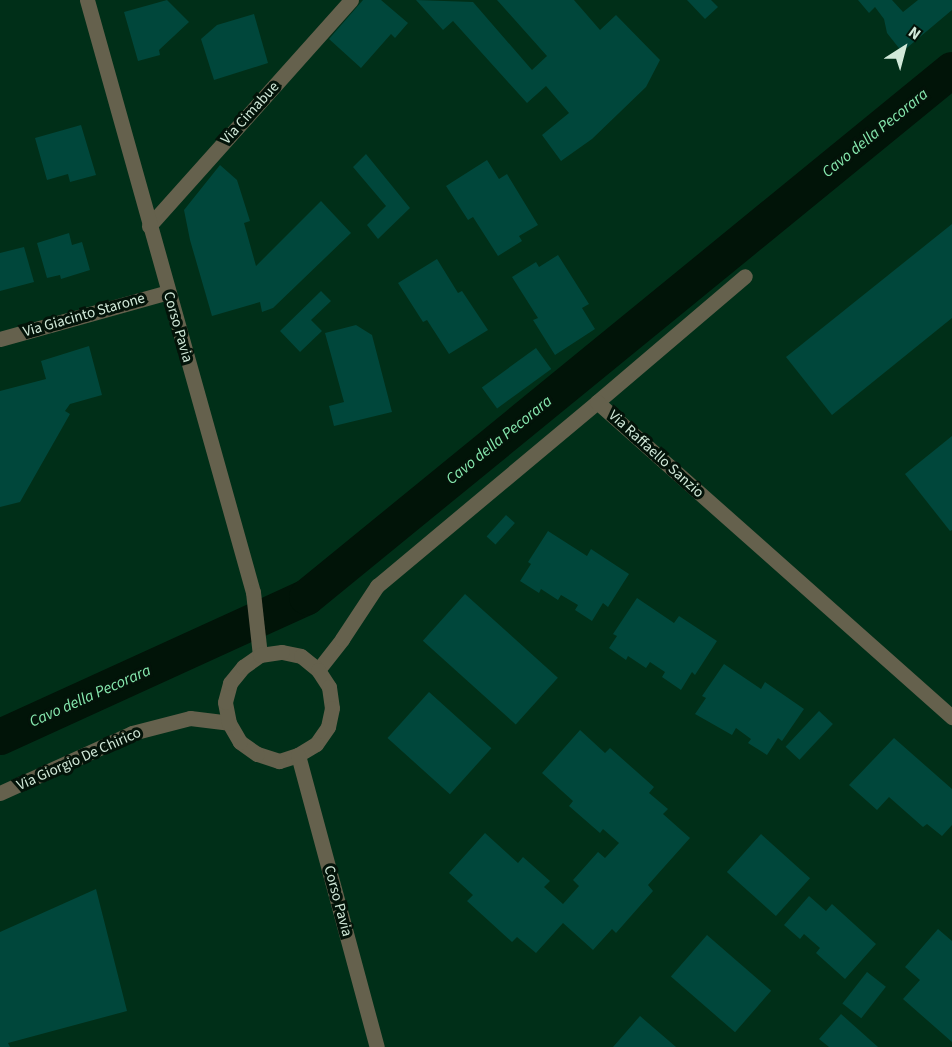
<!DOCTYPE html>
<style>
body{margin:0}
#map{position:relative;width:952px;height:1047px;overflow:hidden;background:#002f18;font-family:"Source Sans 3",sans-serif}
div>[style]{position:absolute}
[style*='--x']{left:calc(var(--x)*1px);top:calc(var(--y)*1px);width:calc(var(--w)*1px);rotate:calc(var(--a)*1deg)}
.canal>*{height:36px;margin:-18px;padding:0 18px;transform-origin:18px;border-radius:18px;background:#011408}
.building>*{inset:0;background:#00473b;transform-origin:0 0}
.minor>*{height:15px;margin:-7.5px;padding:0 7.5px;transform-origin:7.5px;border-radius:7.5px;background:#65614d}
.tertiary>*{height:15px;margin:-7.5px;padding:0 7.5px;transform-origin:7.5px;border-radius:7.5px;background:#65614d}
span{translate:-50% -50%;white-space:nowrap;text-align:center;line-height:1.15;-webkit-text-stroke:6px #031309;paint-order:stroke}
.street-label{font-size:15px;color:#d1e9d9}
.water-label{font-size:16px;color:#87e9af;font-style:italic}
.north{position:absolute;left:874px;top:18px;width:60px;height:60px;-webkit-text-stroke:4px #031309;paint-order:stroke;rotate:36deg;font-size:16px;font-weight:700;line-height:24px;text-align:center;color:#d1e9d9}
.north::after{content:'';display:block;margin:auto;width:21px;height:27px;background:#d1e9d9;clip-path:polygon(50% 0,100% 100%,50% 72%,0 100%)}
</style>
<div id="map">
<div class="canal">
<div style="--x:0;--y:737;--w:337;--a:-24.5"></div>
<div style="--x:307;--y:597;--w:833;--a:-39.25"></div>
</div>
<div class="building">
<div style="clip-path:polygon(167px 0,189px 22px,159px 50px,160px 55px,138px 61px,124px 12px)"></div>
<div style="clip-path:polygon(363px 0,381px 0,408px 23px,395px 38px,391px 34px,361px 68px,329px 39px)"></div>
<div style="clip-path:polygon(416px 0,473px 2px,532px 70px,547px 56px,497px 0,574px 0,600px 30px,616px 15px,660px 60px,646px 87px,592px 139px,561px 161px,542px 135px,569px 113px,546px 86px,527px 103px,453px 21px,443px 30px)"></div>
<div style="clip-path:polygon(687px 0,711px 0,718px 7px,705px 19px)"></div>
<div style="clip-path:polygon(858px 0,892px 0,903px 12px,918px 0,952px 0,952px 10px,902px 52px,887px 33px,884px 19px,875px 7px,869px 13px)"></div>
<div style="clip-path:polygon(254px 14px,268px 63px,214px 80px,201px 39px,217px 25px)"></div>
<div style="clip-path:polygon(81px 125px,96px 175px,70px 182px,68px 174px,47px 180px,35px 138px)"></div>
<div style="clip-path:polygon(366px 154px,410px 208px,378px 239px,367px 225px,386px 206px,353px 167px)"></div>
<div style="clip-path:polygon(487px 160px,499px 179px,507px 174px,538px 225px,519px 236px,522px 241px,498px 256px,473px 217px,468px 220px,446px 186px)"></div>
<div style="clip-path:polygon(220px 165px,237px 180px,250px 221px,244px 223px,256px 266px,321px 201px,351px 233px,273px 308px,262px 312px,260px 302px,212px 316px,190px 240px,184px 210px)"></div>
<div style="clip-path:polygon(952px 224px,952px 318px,832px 415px,786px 357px)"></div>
<div style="clip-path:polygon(69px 233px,72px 245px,82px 242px,90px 270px,61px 279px,60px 275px,47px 278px,37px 243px)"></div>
<div style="clip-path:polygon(24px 247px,34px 282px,0 291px,0 253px)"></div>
<div style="clip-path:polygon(558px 255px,589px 304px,582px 308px,595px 329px,555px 355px,533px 320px,538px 318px,512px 277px,536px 262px,539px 267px)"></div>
<div style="clip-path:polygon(437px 259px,458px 293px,462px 291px,488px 330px,449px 354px,427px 320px,423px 322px,398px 283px)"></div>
<div style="clip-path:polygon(321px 291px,331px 301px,311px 320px,322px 331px,300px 352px,280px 331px)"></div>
<div style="clip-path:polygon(356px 325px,372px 335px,392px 412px,334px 426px,329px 406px,344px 402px,325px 333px)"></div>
<div style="clip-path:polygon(89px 346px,102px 395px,70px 404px,65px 411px,70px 414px,20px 502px,0 507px,0 391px,46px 379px,41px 361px)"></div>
<div style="left:536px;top:348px;width:26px;height:67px;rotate:54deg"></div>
<div style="clip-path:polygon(952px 436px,952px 530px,950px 531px,905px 474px)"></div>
<div style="left:506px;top:515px;width:12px;height:29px;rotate:42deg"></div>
<div style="clip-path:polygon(548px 531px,587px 556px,591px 549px,629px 574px,608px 607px,603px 603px,592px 621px,575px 610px,578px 605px,561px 595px,558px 600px,541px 589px,539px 593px,520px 581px,531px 564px,528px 562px)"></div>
<div style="left:465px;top:594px;width:125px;height:63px;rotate:42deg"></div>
<div style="clip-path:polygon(637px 598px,674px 623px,679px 616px,717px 641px,695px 675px,692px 672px,681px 690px,662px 677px,665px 672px,650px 662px,646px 668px,628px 656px,626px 660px,609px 648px,617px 636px,613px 634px)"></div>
<div style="clip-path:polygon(724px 664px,761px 689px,765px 682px,804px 709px,782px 741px,778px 738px,767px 755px,748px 743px,751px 739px,736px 728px,732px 735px,695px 714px,706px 698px,702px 696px)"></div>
<div style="left:429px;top:692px;width:84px;height:62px;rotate:42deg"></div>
<div style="left:819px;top:711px;width:19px;height:49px;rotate:43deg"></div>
<div style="clip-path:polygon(580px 730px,605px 753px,610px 748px,654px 787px,649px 793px,668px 809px,663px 814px,690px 838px,648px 885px,653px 891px,616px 933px,612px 929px,593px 950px,563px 923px,536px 953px,517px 937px,512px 942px,467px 901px,473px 895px,449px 873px,485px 833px,518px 863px,523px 857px,550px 881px,544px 887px,563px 904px,579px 886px,573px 880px,598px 852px,605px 858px,619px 843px,603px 829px,600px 833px,569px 806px,573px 801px,542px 773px)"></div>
<div style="clip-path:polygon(894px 738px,952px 789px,952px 825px,942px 836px,927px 824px,923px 827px,889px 797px,877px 810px,849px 785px)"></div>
<div style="left:761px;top:834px;width:66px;height:51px;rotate:42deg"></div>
<div style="clip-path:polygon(96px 889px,127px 1011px,8px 1043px,10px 1047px,0 1047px,0 932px)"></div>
<div style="clip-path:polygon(809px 896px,826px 911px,832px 904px,876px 944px,845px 979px,816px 953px,820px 948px,804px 934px,800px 939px,784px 925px)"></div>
<div style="clip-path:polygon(938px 929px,952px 941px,952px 1042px,903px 999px,920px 980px,905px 967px)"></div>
<div style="left:707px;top:935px;width:85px;height:55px;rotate:41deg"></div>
<div style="left:867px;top:972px;width:24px;height:40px;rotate:38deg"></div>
<div style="clip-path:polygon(841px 1014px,878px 1047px,829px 1047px,819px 1039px)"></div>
<div style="clip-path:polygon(640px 1016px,676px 1047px,613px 1047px)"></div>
</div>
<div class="minor">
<div style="--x:149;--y:226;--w:303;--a:-48.2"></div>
<div style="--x:0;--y:339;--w:174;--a:-15.6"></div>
<div style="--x:597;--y:402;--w:194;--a:-40.4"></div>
<div style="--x:318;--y:670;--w:39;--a:-52"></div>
<div style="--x:342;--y:639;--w:64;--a:-56.6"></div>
<div style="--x:377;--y:586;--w:287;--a:-39.9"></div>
<div style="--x:597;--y:402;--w:475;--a:41.6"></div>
<div style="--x:0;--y:793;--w:145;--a:-24.4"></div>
<div style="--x:132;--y:733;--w:60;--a:-14.5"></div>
<div style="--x:190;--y:718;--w:39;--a:7"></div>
</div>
<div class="tertiary">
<div style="--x:87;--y:0;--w:615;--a:74.34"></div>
<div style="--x:253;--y:592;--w:63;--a:83.7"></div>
<div style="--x:282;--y:652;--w:19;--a:12"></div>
<div style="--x:301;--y:656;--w:22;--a:39"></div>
<div style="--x:318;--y:670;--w:20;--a:57"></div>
<div style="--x:329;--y:687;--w:21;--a:82"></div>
<div style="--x:332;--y:708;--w:19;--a:102"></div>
<div style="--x:328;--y:727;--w:21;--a:125"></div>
<div style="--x:316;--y:744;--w:21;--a:149"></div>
<div style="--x:298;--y:755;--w:20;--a:162"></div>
<div style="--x:279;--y:761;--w:23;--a:-162"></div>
<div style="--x:257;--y:754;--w:21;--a:-145"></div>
<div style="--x:240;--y:742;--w:22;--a:-120"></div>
<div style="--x:229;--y:723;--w:21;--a:-101"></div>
<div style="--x:225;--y:702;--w:20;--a:-75"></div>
<div style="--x:230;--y:683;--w:21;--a:-51"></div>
<div style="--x:243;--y:667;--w:21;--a:-35"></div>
<div style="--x:260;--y:655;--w:22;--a:-8"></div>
<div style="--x:298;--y:755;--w:302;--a:74.9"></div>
</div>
<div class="street-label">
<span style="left:250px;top:113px;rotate:-48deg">Via Cimabue</span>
<span style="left:84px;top:315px;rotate:-16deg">Via Giacinto Starone</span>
<span style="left:178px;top:327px;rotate:74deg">Corso Pavia</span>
<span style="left:656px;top:454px;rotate:42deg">Via Raffaello Sanzio</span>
<span style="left:79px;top:759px;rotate:-24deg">Via Giorgio De Chirico</span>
<span style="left:338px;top:901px;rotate:75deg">Corso Pavia</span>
</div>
<div class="water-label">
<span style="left:875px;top:133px;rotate:-39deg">Cavo della Pecorara</span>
<span style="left:499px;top:440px;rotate:-39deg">Cavo della Pecorara</span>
<span style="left:90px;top:696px;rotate:-24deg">Cavo della Pecorara</span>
</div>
<div class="north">N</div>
</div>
